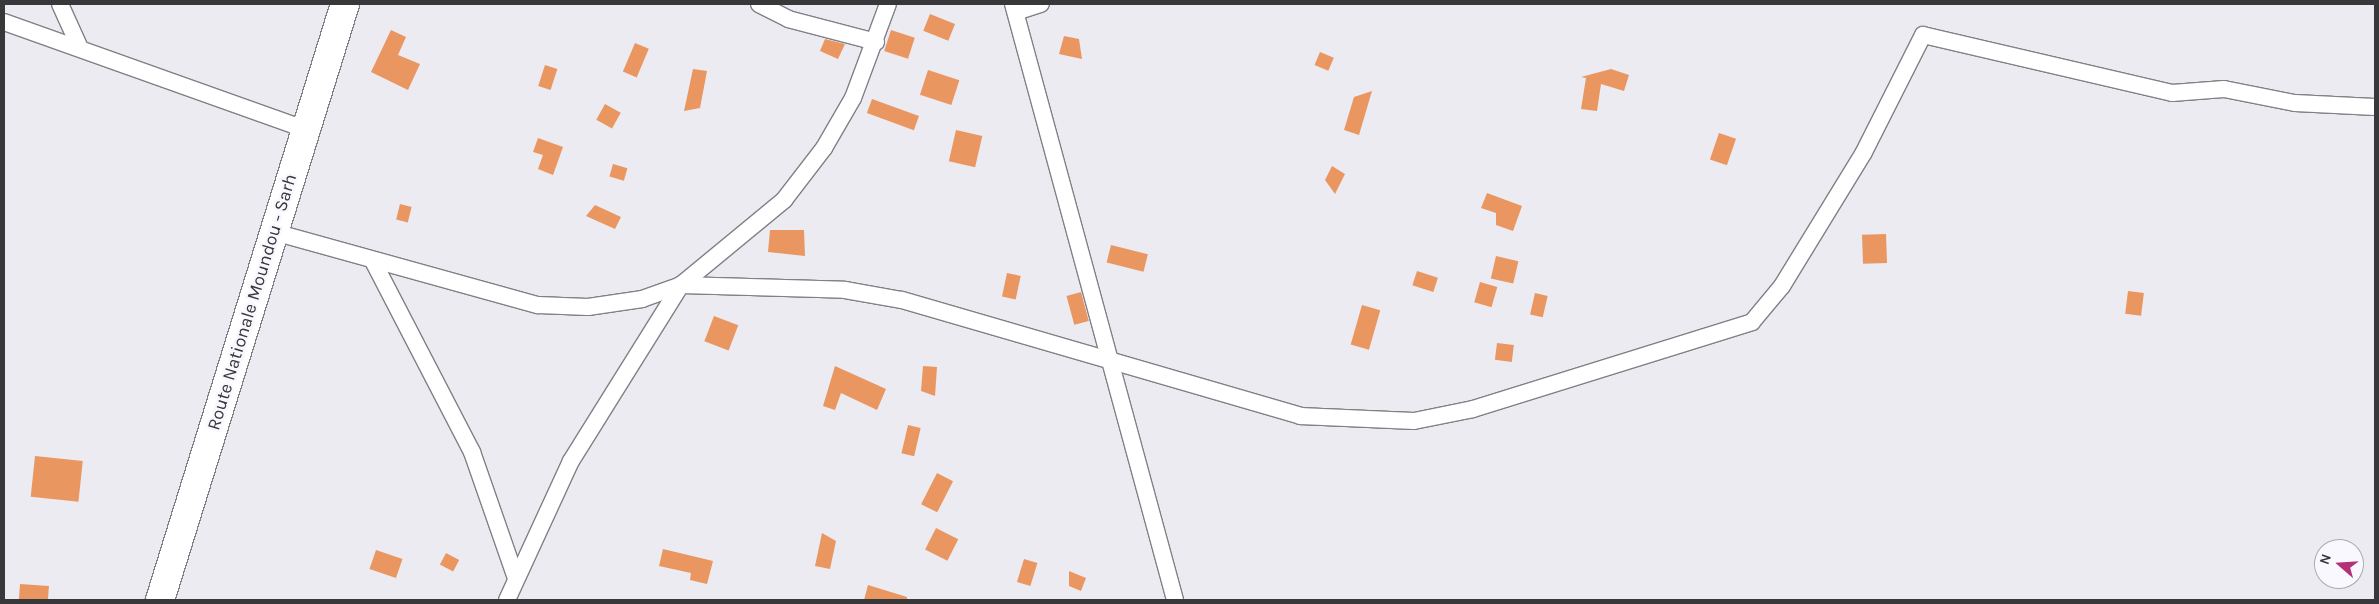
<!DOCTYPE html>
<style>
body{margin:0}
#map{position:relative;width:2379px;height:604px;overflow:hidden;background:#ecebf2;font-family:Karla,sans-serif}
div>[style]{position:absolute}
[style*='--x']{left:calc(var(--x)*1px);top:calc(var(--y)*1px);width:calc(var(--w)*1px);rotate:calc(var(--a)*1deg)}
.building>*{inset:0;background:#ea9661;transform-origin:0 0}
.roads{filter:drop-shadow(1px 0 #818086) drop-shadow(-1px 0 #818086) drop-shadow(0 1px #818086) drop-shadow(0 -1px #818086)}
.street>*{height:16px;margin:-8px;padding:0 8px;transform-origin:8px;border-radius:8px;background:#fff}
.highway>*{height:28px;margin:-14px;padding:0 14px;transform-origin:14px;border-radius:14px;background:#fff}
span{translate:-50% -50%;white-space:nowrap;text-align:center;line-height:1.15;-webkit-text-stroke:5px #f9f8ff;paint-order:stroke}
.street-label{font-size:18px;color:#38383b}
.frame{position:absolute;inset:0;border:5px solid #38383b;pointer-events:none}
.north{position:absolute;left:2314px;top:539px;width:50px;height:50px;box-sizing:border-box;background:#f9f8ff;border:1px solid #acabb1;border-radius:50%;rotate:289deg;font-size:14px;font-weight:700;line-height:20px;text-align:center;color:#38383b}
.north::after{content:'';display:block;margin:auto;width:18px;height:22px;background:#b43077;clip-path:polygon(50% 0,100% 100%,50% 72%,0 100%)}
</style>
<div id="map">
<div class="building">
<div style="left:930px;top:14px;width:27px;height:18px;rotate:22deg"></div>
<div style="clip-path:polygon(391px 30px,406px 37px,398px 55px,420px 64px,408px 90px,371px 72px)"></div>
<div style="left:891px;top:30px;width:25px;height:22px;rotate:18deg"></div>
<div style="clip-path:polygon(1064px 36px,1079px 39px,1082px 59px,1059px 54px)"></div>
<div style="clip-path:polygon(825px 39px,845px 44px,838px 59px,820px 51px)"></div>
<div style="left:635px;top:43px;width:15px;height:31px;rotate:23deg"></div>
<div style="left:1320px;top:52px;width:15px;height:14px;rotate:23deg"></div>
<div style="left:545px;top:65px;width:13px;height:22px;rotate:18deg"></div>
<div style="clip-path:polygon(693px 69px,707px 71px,700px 108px,684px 111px)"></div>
<div style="clip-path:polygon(1611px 69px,1629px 75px,1624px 91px,1601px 84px,1597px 111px,1581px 109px,1586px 78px,1581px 77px)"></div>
<div style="left:928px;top:70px;width:33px;height:26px;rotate:18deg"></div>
<div style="clip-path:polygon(1372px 91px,1359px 135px,1344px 130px,1354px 97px)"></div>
<div style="left:872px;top:99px;width:50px;height:15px;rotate:20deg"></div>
<div style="left:605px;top:104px;width:18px;height:18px;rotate:29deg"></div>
<div style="left:956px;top:130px;width:27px;height:32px;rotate:13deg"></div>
<div style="left:1719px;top:133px;width:18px;height:28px;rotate:19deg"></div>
<div style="clip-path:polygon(538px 138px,563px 147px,553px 175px,538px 169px,543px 155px,533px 152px)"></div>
<div style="left:613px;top:164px;width:15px;height:13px;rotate:16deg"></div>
<div style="clip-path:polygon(1332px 166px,1345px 174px,1335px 194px,1325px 180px)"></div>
<div style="clip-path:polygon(1487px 193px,1522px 206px,1513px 231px,1496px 225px,1496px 213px,1481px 208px)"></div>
<div style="left:400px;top:204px;width:12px;height:16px;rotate:14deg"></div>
<div style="clip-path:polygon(595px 205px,621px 217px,615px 229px,586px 216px)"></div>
<div style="clip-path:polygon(770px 230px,804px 230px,805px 256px,768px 252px)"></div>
<div style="left:1886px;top:234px;width:29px;height:24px;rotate:88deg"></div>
<div style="left:1111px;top:245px;width:38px;height:18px;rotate:14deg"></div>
<div style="left:1496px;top:256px;width:23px;height:23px;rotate:13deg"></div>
<div style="left:1417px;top:271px;width:22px;height:15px;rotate:18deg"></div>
<div style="left:1007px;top:273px;width:14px;height:24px;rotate:12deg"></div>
<div style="left:1480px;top:282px;width:18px;height:21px;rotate:16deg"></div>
<div style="left:2128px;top:291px;width:16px;height:23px;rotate:7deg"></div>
<div style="left:1081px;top:292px;width:30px;height:15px;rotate:75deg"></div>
<div style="left:1535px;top:293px;width:13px;height:22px;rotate:13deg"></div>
<div style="left:1362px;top:305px;width:19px;height:41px;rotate:16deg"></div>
<div style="left:714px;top:316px;width:26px;height:27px;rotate:21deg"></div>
<div style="left:1497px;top:343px;width:17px;height:17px;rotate:7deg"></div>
<div style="clip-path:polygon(835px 366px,886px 389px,877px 410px,841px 393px,835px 410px,823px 406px)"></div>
<div style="clip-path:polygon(923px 366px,937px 367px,935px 396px,921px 391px)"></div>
<div style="left:908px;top:425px;width:13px;height:29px;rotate:13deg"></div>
<div style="left:35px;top:456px;width:48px;height:41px;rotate:6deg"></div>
<div style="left:937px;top:473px;width:18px;height:35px;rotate:27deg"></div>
<div style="left:936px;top:528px;width:25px;height:24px;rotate:27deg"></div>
<div style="clip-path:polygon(822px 533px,836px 541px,830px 569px,815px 566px)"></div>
<div style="clip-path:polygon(663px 549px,713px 561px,707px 584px,690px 580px,691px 573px,659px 566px)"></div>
<div style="left:376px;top:550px;width:28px;height:20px;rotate:19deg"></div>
<div style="left:446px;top:553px;width:15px;height:13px;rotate:28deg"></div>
<div style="left:1024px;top:559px;width:14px;height:24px;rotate:17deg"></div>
<div style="clip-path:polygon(1069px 571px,1086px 578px,1081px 591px,1069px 586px)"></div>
<div style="left:20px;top:584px;width:29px;height:16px;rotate:4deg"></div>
<div style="clip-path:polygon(868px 585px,907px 597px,907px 600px,864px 600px)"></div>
</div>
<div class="roads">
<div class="street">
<div style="--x:60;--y:4;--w:48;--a:65.6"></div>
<div style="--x:759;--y:4;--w:33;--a:27"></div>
<div style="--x:788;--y:19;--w:91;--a:14.6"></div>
<div style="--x:1013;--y:4;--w:618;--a:74.79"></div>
<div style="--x:1016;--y:12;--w:26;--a:-18"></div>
<div style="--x:4;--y:22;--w:319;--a:19.6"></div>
<div style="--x:274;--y:232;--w:274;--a:15.5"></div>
<div style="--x:538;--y:305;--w:50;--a:2.3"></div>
<div style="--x:588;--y:307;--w:55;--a:-8.4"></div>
<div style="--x:642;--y:299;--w:41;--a:-19.7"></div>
<div style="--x:681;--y:285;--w:134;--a:-39.5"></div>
<div style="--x:784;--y:200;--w:66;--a:-52.4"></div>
<div style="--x:824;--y:148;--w:58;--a:-59.9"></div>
<div style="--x:853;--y:98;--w:100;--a:-69.6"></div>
<div style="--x:373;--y:261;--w:215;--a:62.6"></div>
<div style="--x:472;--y:452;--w:133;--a:70.8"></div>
<div style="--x:681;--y:285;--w:164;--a:1.7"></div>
<div style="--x:845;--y:290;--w:58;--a:10"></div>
<div style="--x:902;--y:300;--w:415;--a:16.2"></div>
<div style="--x:1300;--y:416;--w:114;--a:2.5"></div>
<div style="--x:1414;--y:421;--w:60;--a:-11.5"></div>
<div style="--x:1473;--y:409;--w:292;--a:-17.3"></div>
<div style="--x:1752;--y:322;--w:47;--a:-50.2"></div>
<div style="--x:1782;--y:286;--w:157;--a:-58.5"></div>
<div style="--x:1864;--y:152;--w:131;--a:-63.2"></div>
<div style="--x:1923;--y:35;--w:256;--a:13.1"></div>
<div style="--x:2172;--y:93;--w:52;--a:-4.4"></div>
<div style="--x:2224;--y:89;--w:72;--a:11.2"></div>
<div style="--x:2295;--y:103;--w:80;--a:2.9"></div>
<div style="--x:507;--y:600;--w:153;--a:-65.3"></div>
<div style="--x:571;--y:461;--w:208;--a:-58"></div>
</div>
<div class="highway">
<div style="--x:160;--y:600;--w:624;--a:-72.76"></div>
</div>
</div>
<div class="street-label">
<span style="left:252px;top:302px;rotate:-73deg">Route Nationale Moundou - Sarh</span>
</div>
<div class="frame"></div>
<div class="north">N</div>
</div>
